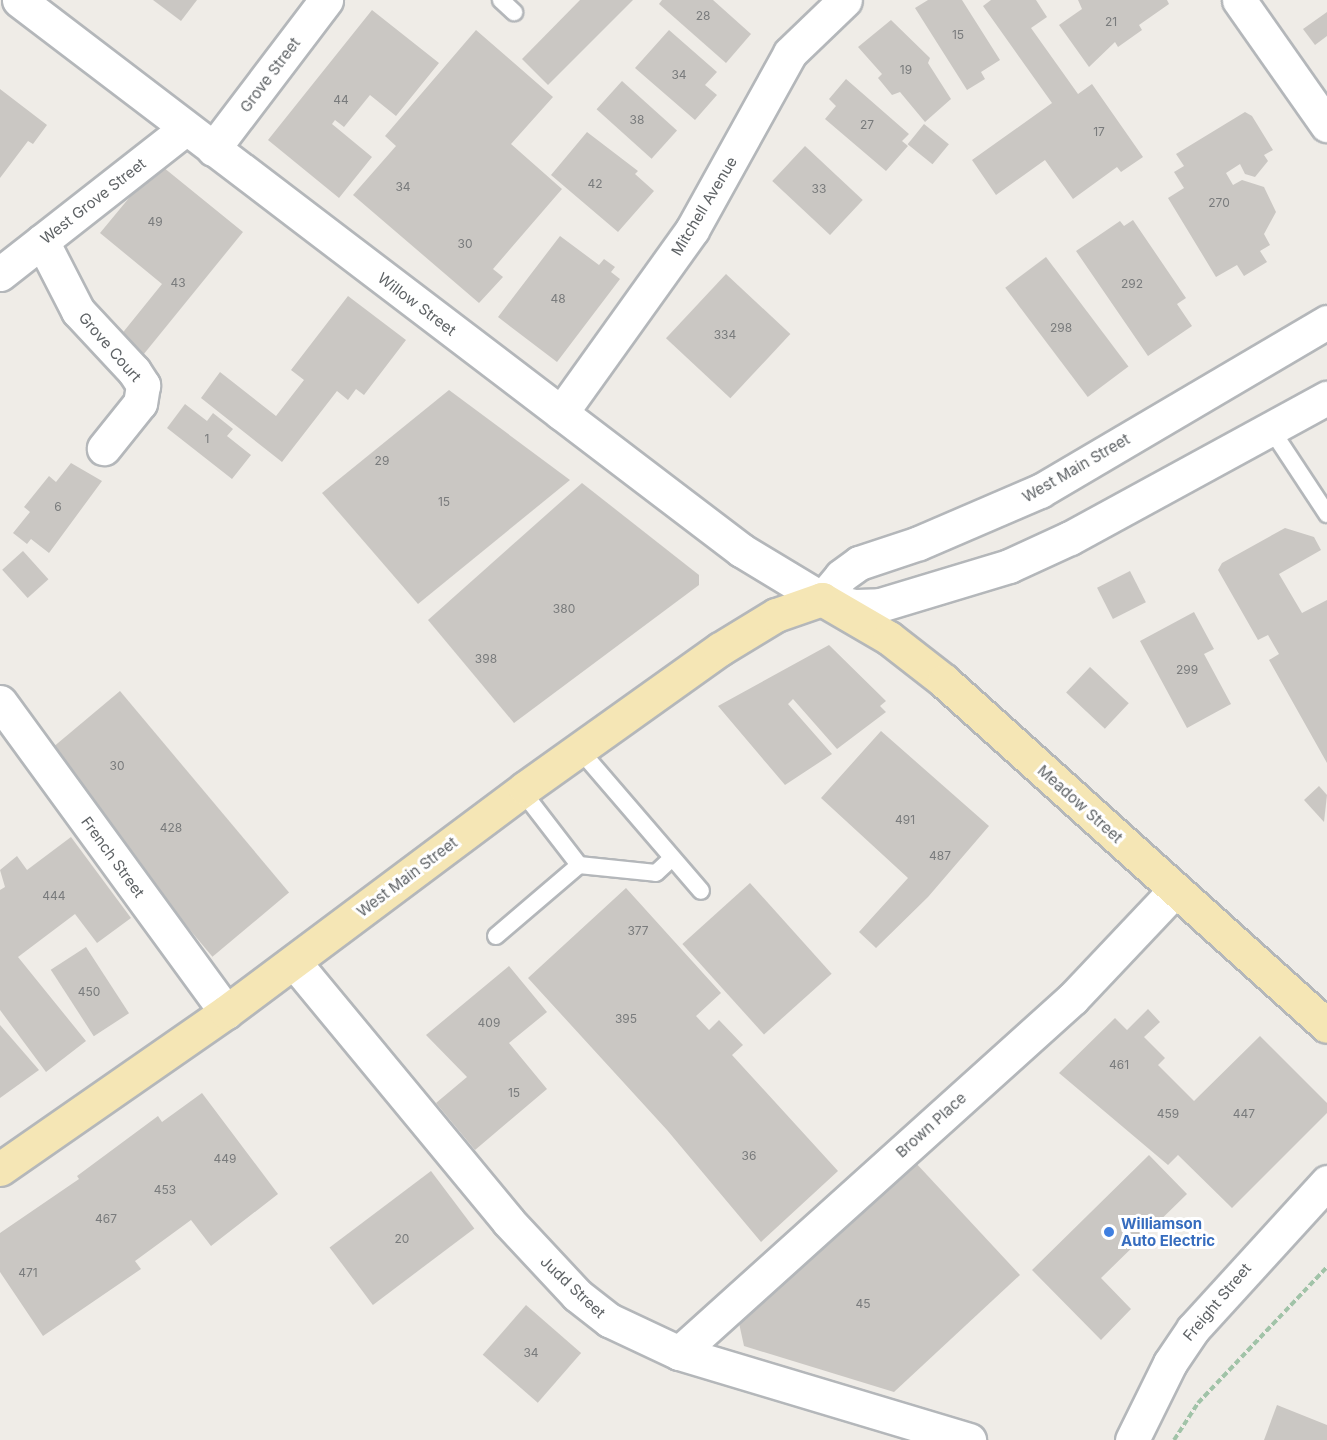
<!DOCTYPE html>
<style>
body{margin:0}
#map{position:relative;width:1327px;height:1440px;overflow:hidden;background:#efece7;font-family:Inter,sans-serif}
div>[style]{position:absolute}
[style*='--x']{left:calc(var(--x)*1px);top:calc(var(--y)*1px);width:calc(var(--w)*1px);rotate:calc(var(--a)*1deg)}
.building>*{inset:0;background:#cac7c3;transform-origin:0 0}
.path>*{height:4px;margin-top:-2px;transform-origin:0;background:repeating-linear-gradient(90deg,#a1c3a8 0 6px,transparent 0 9px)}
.roads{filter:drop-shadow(2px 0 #b4b7ba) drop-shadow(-2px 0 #b4b7ba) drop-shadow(0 2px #b4b7ba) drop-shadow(0 -2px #b4b7ba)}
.lane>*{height:16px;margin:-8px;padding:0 8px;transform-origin:8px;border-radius:8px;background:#fff}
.street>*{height:33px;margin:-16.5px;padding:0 16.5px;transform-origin:16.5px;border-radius:16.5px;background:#fff}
.secondary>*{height:33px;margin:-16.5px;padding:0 16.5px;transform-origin:16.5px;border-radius:16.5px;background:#fff}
.primary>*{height:33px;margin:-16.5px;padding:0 16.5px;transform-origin:16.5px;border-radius:16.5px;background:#f5e6b5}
.dots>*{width:16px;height:16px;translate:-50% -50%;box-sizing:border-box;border:3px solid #fff;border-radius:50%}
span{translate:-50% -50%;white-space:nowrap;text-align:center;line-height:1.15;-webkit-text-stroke:6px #fff;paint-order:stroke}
.number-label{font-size:12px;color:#797b7c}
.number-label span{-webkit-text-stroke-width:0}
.street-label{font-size:15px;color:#5e6265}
.shop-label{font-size:15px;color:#366cbe;font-weight:700}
.left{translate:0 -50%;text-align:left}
</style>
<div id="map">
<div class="building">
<div style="clip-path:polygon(153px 0,197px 0,181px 21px)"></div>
<div style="clip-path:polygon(580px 0,633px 0,548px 85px,522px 59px)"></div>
<div style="clip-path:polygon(662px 0,713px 0,751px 34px,726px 63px,659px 4px)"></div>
<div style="clip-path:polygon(928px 0,962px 0,1000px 60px,981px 72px,985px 79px,967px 90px,915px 8px)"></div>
<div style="clip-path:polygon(991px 0,1036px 0,1047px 17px,1031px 28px,1078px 94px,1092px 84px,1143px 157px,1121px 172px,1117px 167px,1073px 199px,1045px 160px,996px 195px,972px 160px,1052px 103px,983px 6px)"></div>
<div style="clip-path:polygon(1167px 0,1169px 4px,1139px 25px,1142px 30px,1118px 47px,1115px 42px,1089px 67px,1059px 25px,1082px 9px,1078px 0)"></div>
<div style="clip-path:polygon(372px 10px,439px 63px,396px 116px,370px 95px,344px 127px,335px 120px,332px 124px,372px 157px,339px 198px,268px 140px)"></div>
<div style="clip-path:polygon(1327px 12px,1327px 36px,1315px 45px,1303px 29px)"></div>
<div style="clip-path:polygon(891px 20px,930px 58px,928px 63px,951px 99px,925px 122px,900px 92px,892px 95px,878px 78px,882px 74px,858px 47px)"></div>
<div style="clip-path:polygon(476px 30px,553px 97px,511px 144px,562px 189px,493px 269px,503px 277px,479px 303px,353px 195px,396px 146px,385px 136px)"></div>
<div style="clip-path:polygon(669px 30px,717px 72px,705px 85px,717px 95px,695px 120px,635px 68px)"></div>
<div style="clip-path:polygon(846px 79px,909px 134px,902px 141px,908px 146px,886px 171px,825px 119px,836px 106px,829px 99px)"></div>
<div style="left:622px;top:81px;width:74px;height:38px;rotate:42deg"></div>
<div style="clip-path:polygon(0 89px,47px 125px,33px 144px,28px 141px,0 178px)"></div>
<div style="clip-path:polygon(1245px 112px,1252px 116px,1273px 150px,1264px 155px,1268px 161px,1255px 177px,1245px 174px,1240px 164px,1226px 173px,1233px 185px,1242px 180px,1264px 187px,1276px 212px,1264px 234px,1270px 245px,1260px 251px,1267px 262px,1244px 276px,1237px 265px,1216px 277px,1168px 198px,1184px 188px,1174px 172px,1184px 166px,1176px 154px)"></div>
<div style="left:924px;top:124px;width:32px;height:26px;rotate:39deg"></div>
<div style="clip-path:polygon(587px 132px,638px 171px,635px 174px,654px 191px,618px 232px,551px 175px)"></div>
<div style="left:805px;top:146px;width:79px;height:48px;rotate:43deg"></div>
<div style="clip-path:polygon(158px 163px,243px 232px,139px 360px,116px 341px,162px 284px,100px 233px)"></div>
<div style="clip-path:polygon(1133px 220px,1186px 298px,1177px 304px,1192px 326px,1148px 356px,1076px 251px,1120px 221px,1124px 226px)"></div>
<div style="clip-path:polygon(560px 236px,599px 265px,604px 259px,615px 267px,611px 272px,620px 279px,557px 362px,498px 317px)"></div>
<div style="left:1046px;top:257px;width:137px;height:51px;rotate:53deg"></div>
<div style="left:726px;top:274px;width:88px;height:88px;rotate:43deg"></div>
<div style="clip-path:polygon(348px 296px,406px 340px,364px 395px,356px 389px,348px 400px,337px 391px,282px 462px,201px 398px,220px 372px,276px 416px,304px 380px,291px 370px)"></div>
<div style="clip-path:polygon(449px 390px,570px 480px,418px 604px,322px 493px)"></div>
<div style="clip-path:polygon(185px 404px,207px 421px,213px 413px,233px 429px,227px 436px,251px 455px,232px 479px,167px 428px)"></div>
<div style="clip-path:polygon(71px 463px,102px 481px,49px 553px,31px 539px,27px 544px,13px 533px,30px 512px,24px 507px,49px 476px,56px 482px)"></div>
<div style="clip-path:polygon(582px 483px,699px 575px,699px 585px,514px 723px,428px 620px)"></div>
<div style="clip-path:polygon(1285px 528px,1314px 537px,1321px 550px,1279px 574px,1302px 613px,1327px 600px,1327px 763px,1269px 660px,1279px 654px,1268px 635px,1258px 640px,1218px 570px,1222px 563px)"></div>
<div style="left:23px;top:551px;width:38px;height:28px;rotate:48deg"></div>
<div style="left:1130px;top:571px;width:35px;height:37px;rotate:63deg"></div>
<div style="clip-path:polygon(1194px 612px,1214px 649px,1204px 654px,1231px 704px,1187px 728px,1140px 641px)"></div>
<div style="clip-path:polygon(829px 645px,886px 701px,880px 706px,886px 712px,837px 749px,793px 699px,788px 704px,832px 754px,785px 785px,718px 706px)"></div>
<div style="left:1090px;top:667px;width:53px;height:35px;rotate:43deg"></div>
<div style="left:120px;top:691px;width:263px;height:100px;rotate:50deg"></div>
<div style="clip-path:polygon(881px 731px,989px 826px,928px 897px,876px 948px,859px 932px,908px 878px,821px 798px)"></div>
<div style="clip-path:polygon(1319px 786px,1327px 795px,1324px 822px,1304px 800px)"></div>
<div style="clip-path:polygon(71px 837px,131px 918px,97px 943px,75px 914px,18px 957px,86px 1041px,46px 1072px,0 1010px,0 890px,5px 887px,0 870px,17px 856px,27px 870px)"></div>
<div style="left:750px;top:883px;width:122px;height:91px;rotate:48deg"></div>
<div style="clip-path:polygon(626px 888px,721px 993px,696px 1016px,709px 1030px,719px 1020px,743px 1045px,732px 1055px,838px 1171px,761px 1242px,667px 1130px,528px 978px)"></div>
<div style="left:86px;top:947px;width:79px;height:42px;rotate:57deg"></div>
<div style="clip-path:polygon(509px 966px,547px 1012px,509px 1043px,547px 1089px,475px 1150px,436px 1103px,467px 1077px,426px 1035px)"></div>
<div style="clip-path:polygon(1148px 1009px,1160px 1022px,1144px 1037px,1165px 1058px,1158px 1065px,1194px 1101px,1260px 1036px,1327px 1103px,1327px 1113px,1232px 1208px,1178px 1155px,1168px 1165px,1059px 1073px,1115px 1018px,1127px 1030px)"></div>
<div style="clip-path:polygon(0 1025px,39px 1070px,0 1098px)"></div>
<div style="clip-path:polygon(202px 1093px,278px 1194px,211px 1246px,191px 1220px,135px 1261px,141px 1269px,43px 1336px,0 1272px,0 1233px,79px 1179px,77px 1176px,158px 1116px,162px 1122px)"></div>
<div style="clip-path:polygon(1149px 1155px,1187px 1194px,1101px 1278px,1131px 1309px,1101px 1340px,1032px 1270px)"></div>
<div style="clip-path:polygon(914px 1161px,1020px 1275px,894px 1392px,744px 1346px,739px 1323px)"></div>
<div style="left:431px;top:1171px;width:72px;height:127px;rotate:53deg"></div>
<div style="left:526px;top:1305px;width:73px;height:66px;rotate:41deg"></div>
<div style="clip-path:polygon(1277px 1405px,1327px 1425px,1327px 1440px,1264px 1440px)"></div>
</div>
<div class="path">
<div style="--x:1174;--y:1440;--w:44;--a:-57"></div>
<div style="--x:1198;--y:1403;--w:187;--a:-46.5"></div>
</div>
<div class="roads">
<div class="lane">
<div style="--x:501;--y:0;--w:18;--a:43"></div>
<div style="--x:1271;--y:429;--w:102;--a:56.6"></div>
<div style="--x:579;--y:749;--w:187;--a:49.3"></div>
<div style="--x:522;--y:791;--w:93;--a:52.4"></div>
<div style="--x:579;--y:865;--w:77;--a:5.9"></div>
<div style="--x:656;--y:873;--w:22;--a:-43"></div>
<div style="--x:496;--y:936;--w:109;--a:-40.5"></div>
</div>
<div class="street">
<div style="--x:1239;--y:0;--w:153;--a:54.9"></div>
<div style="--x:42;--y:241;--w:79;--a:62.8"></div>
<div style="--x:78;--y:311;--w:82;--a:47"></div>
<div style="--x:134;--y:371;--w:17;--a:57"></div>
<div style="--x:143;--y:385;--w:18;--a:99"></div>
<div style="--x:140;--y:403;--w:58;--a:128.7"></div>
<div style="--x:0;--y:274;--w:236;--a:-38.1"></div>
<div style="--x:561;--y:413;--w:225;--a:-54.4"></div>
<div style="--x:692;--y:230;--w:202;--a:-61"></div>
<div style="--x:790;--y:53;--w:76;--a:-43.9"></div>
<div style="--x:0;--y:702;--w:384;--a:53.9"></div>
<div style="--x:294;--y:962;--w:336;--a:50.4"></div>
<div style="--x:508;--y:1221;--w:101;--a:47"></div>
<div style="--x:577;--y:1295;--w:41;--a:38"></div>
<div style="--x:609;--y:1320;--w:77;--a:25.2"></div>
<div style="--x:679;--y:1353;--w:303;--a:16.7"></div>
<div style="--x:679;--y:1353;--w:530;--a:-42.02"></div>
<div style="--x:1073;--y:998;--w:149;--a:-46.6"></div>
</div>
<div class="secondary">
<div style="--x:19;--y:0;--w:908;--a:37.3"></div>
<div style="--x:741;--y:550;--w:95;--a:31.2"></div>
<div style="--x:822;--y:599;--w:35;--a:12"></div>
<div style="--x:856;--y:606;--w:24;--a:-2"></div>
<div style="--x:880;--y:605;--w:135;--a:-16.8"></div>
<div style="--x:1009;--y:566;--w:67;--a:-24.7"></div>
<div style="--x:1070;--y:538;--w:293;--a:-28.6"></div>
<div style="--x:213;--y:149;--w:187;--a:-52.8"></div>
<div style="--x:822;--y:599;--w:30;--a:-50"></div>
<div style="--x:841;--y:576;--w:22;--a:-36"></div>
<div style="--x:859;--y:563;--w:63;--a:-18.4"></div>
<div style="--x:919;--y:543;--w:132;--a:-23.3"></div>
<div style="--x:1040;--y:491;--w:333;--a:-30.5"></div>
<div style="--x:1132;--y:1440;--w:86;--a:-63.7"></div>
<div style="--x:1170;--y:1363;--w:41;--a:-55.9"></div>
<div style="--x:1193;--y:1329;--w:199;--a:-47.6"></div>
</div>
<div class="primary">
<div style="--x:0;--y:1169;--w:275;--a:-34.8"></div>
<div style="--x:226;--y:1012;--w:374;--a:-36.8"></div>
<div style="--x:525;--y:788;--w:239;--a:-35.5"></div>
<div style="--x:720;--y:649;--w:66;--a:-31.3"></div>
<div style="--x:776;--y:615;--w:49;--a:-19.2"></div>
<div style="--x:822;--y:599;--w:78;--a:30.2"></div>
<div style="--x:889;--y:638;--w:70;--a:38"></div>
<div style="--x:944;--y:681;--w:515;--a:42.01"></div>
</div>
</div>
<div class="dots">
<div style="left:1109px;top:1232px;background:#3f7fe0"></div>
</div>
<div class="number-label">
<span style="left:703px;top:16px">28</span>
<span style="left:1111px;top:22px">21</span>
<span style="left:958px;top:35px">15</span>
<span style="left:906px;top:70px">19</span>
<span style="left:679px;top:75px">34</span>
<span style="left:341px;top:100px">44</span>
<span style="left:637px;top:120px">38</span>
<span style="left:867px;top:125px">27</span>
<span style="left:1099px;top:132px">17</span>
<span style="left:595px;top:184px">42</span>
<span style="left:403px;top:187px">34</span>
<span style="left:819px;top:189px">33</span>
<span style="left:1219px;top:203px">270</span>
<span style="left:155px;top:222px">49</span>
<span style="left:465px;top:244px">30</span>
<span style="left:178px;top:283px">43</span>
<span style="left:1132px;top:284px">292</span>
<span style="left:558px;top:299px">48</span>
<span style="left:1061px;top:328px">298</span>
<span style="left:725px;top:335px">334</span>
<span style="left:207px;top:439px">1</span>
<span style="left:382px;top:461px">29</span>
<span style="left:444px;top:502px">15</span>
<span style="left:58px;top:507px">6</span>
<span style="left:564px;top:609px">380</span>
<span style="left:486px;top:659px">398</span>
<span style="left:1187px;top:670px">299</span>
<span style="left:117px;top:766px">30</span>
<span style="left:905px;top:820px">491</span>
<span style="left:171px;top:828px">428</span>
<span style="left:940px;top:856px">487</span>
<span style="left:54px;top:896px">444</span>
<span style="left:638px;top:931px">377</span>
<span style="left:89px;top:992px">450</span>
<span style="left:626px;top:1019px">395</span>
<span style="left:489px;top:1023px">409</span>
<span style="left:1119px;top:1065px">461</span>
<span style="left:514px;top:1093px">15</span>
<span style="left:1168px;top:1114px">459</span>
<span style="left:1244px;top:1114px">447</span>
<span style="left:749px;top:1156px">36</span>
<span style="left:225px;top:1159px">449</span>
<span style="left:165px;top:1190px">453</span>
<span style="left:106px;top:1219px">467</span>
<span style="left:402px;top:1239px">20</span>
<span style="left:28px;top:1273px">471</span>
<span style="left:863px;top:1304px">45</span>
<span style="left:531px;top:1353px">34</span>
</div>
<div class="street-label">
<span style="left:270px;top:75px;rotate:-53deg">Grove Street</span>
<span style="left:93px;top:201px;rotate:-38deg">West Grove Street</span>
<span style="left:704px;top:206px;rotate:-59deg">Mitchell Avenue</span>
<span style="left:417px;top:304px;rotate:37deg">Willow Street</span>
<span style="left:110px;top:347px;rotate:49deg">Grove Court</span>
<span style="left:1076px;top:468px;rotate:-30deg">West Main Street</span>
<span style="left:1080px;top:804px;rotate:42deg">Meadow Street</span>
<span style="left:113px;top:857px;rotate:54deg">French Street</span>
<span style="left:407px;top:877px;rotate:-37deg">West Main Street</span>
<span style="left:931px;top:1125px;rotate:-42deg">Brown Place</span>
<span style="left:573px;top:1287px;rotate:43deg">Judd Street</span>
<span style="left:1217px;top:1302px;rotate:-50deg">Freight Street</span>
</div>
<div class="shop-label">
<span class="left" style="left:1121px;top:1232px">Williamson<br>Auto Electric</span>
</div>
</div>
